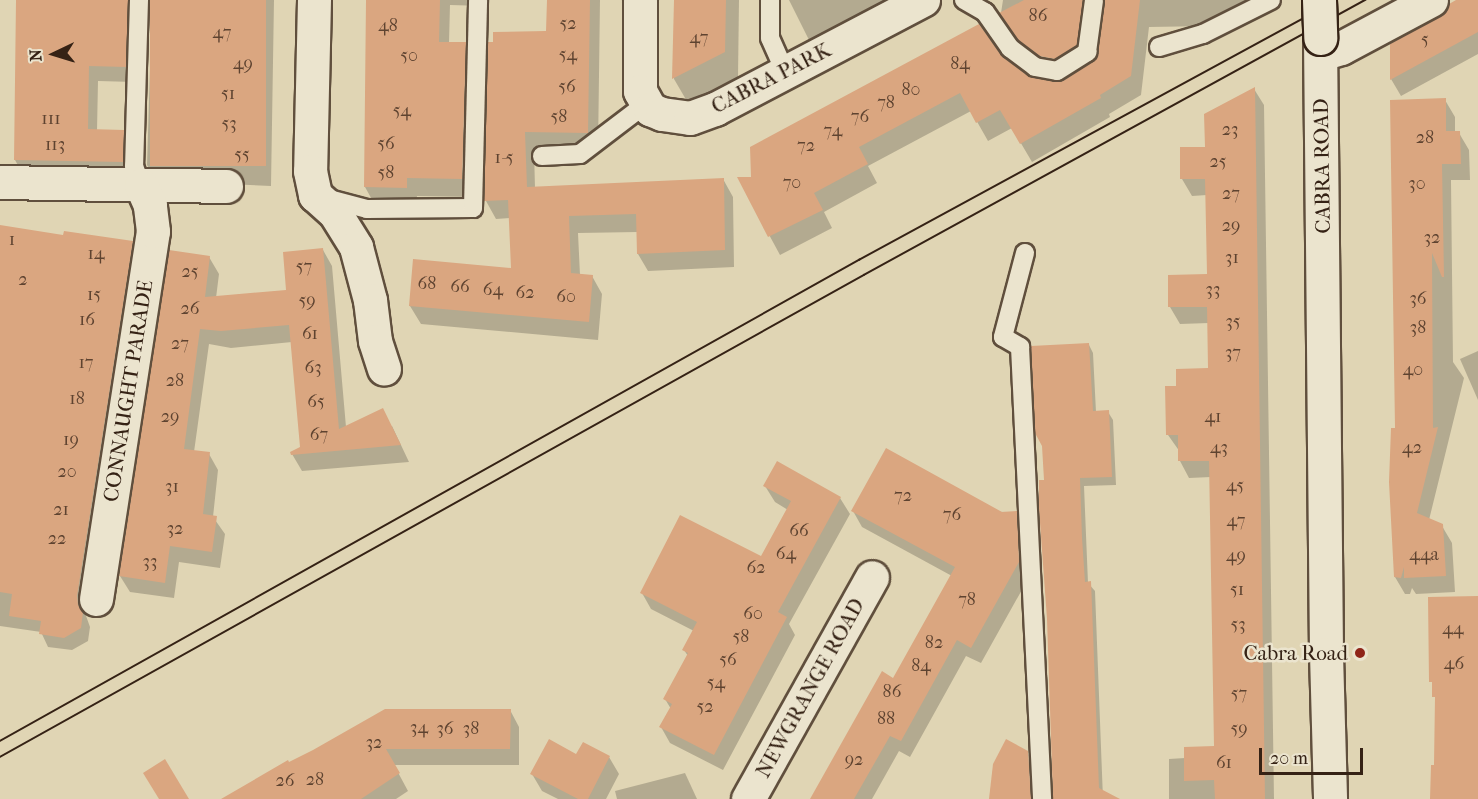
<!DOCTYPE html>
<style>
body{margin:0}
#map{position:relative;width:1478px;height:799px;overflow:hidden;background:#e0d5b4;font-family:"IM FELL French Canon",serif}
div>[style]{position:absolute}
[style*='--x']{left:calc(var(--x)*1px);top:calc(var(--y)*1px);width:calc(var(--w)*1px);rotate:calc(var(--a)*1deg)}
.shadow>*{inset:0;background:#0003}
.building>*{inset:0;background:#daa680;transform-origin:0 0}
.roads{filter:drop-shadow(2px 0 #604f3d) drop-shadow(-2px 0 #604f3d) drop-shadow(0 2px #604f3d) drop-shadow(0 -2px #604f3d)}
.service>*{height:18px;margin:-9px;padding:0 9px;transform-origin:9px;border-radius:9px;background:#ebe4ce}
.minor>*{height:33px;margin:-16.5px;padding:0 16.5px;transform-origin:16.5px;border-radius:16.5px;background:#ebe4ce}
.secondary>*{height:33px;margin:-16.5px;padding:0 16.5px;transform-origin:16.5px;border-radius:16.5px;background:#ebe4ce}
.tram>*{height:1.5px;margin:-0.75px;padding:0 0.75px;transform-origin:0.75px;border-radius:0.75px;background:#352215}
.bridges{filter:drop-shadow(2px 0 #352215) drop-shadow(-2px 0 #352215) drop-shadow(0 2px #352215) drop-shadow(0 -2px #352215)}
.secondary-bridge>*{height:33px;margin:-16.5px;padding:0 16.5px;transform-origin:16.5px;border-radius:16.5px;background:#ebe4ce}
.dots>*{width:16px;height:16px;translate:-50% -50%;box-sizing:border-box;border:3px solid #ebe4ce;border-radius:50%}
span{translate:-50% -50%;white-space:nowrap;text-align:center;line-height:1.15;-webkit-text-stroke:5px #ebe4ce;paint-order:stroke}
.number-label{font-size:18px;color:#5e4330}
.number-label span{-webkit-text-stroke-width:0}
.street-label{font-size:21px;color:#352215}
.poi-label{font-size:21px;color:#352215}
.right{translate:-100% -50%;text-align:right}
.north{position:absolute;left:24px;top:24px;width:60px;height:60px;-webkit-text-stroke:4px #ebe4ce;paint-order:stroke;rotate:266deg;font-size:16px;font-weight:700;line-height:24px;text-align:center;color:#352215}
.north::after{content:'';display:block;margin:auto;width:21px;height:27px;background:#352215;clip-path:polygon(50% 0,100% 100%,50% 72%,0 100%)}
.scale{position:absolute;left:1259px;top:748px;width:104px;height:27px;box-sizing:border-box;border:3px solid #352215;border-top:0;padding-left:8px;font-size:18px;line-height:21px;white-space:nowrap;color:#352215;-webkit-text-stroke:4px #ebe4ce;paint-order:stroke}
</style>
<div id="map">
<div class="shadow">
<div style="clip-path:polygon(17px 0,274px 0,271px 186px,157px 181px,147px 165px,152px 5px,148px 4px,138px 10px,134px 82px,98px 81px,97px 131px,123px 132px,132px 148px,131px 177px,24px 176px,15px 160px)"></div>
<div style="clip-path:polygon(368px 0,484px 0,484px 6px,450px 5px,449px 43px,465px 43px,475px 61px,472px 197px,417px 196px,416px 205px,375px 205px,365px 187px)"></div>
<div style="clip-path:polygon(548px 0,600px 0,598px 151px,534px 150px,535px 188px,723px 179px,733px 197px,734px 267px,648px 271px,638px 254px,638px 232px,578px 233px,580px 275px,592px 276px,602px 294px,598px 340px,421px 324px,410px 306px,513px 269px,510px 218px,496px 219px,486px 201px,490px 44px,548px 33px)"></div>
<div style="clip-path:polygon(676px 0,739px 0,738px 77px,688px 103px,674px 79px)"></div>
<div style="clip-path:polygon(789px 0,892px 0,810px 42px)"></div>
<div style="clip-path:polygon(evenodd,1003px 0,1261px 0,1262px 16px,1250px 21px,1209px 26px,1149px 27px,1141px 95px,1109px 114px,1110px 117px,1032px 162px,1012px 128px,988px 141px,971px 111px,868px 166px,877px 183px,824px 212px,832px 228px,780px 255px,739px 179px,752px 178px,1002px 58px,1032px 80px,1063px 82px,1070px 78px,1052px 75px,1031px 59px,1001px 13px,1003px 0,1101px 7px,1106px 8px,1098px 59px,1086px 67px,1095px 12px,1101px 7px)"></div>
<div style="clip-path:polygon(1459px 0,1478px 0,1478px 54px,1401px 96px,1391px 79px,1391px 44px,1441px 18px)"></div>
<div style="clip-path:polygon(1254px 89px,1264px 105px,1274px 799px,1169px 799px,1169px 759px,1185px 758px,1215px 748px,1211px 477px,1189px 478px,1180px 461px,1180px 452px,1168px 435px,1177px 388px,1210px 370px,1209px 323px,1180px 324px,1170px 307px,1208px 276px,1207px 195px,1192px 196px,1182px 179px)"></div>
<div style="clip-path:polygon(1445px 100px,1455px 117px,1455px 133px,1459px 133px,1469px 150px,1470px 180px,1451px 180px,1453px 362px,1464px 378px,1429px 520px,1442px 526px,1452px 543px,1455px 592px,1416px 594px,1412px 588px,1410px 594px,1405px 594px,1395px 577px,1396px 429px)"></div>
<div style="clip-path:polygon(0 226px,64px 237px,132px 242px,139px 255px,84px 610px,90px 627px,88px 641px,72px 650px,48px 647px,41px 632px,0 626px)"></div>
<div style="clip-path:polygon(323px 250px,332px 266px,346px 427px,392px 426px,409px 462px,302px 471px,292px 454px,301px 448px,292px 342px,231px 348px,209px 344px,194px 452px,209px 454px,218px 470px,213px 517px,225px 534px,220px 568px,179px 562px,174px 598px,130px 592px,120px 576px,209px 257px,219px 274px,216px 298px,288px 292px)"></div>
<div style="clip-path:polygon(1089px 345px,1093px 353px,1096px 412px,1108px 412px,1113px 420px,1116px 485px,1084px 486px,1088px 583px,1095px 591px,1103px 799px,1054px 799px,1046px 481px)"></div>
<div style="clip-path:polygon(1478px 351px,1478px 400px,1460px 359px)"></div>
<div style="clip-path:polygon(765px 486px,840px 498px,850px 514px,789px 624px,795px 635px,723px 770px,670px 743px,661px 727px,671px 709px,665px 699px,688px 656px,684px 650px,694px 631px,651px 609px,642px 593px,762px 558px,788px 510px,775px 502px)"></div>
<div style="clip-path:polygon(853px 511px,1016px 512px,1025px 529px,1028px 579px,981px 663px,966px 656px,910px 757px,899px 751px,872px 799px,811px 799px,894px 680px,952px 576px,862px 527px)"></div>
<div style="clip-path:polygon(510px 710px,519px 727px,519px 765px,394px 765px,408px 791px,396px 799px,224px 799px,289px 764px)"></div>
<div style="clip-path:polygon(583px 744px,609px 757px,619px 774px,606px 799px,558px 799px,542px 791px,532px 774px,577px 756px)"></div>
<div style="clip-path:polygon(1027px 752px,1032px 761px,1036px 799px,990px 799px)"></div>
<div style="clip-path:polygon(685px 773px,697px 799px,617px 799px,615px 791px)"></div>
</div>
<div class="building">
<div style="clip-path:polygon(16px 0,128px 0,126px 67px,89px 66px,88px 129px,124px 130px,123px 162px,14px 160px)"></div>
<div style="left:150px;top:0;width:116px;height:166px"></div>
<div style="clip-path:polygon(366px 0,440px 0,439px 42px,466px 42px,462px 179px,407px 178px,407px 188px,364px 187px)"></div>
<div style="clip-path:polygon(547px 0,590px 0,588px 133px,525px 132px,527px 187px,724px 178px,725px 250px,637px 254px,636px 214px,569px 216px,571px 273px,593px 275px,589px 322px,409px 306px,413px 259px,511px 268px,508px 200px,484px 201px,488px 42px,493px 42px,493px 32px,546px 31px)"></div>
<div style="clip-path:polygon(674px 0,726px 0,725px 52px,672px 79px)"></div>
<div style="clip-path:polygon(1024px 0,1083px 0,1077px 45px,1055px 59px,1040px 56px,1018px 40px,999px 13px)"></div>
<div style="clip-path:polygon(1105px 0,1140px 0,1131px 76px,1100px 95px,1101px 98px,1020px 144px,1000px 110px,976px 123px,960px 93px,859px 147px,868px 164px,814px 193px,823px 210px,768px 237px,737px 177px,751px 177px,750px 147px,979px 24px,1001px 55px,1028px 76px,1055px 82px,1063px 81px,1097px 58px)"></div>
<div style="clip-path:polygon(1456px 0,1478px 0,1478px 32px,1390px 80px,1390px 43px,1440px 17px,1449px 4px)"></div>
<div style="clip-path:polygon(1255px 87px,1265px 799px,1215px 799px,1214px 780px,1184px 781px,1184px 747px,1214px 746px,1209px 461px,1178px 461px,1178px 435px,1166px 435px,1165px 386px,1176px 386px,1176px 369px,1208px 368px,1207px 307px,1168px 307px,1168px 275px,1207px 274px,1205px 179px,1180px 179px,1180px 147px,1205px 147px,1204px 114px)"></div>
<div style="clip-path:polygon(1446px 98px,1446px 131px,1460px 131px,1461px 164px,1442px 164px,1444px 277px,1442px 277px,1432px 253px,1433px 428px,1438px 427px,1417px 513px,1443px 524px,1446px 576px,1404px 578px,1404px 567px,1401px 578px,1394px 577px,1389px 482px,1391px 428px,1395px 428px,1390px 100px)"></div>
<div style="clip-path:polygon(0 225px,63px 235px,64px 231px,133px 241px,77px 596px,78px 605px,83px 612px,81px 628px,64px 638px,39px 634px,41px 621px,9px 616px,12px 594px,0 592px)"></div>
<div style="clip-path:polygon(323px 248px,339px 429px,383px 408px,401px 445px,291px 455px,290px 452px,300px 447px,289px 325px,221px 331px,200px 329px,184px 449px,210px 452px,203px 514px,217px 516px,212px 552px,170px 546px,165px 583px,119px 576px,169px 250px,210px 256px,205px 297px,286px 290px,283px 252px)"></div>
<div style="clip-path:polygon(1089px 343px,1093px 411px,1109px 410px,1112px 477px,1080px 478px,1082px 538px,1085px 582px,1091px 581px,1099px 788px,1120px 799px,1053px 799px,1047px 619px,1039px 509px,1039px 480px,1044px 480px,1042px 446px,1035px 433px,1031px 346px)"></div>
<div style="clip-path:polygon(886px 448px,1002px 512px,1017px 511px,1019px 562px,971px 648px,957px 640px,901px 741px,890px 736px,854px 799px,810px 799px,882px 671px,893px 678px,955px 567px,851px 511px)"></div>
<div style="clip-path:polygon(777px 461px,841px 497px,778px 612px,787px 617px,714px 755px,659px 727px,672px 704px,663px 699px,688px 653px,682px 650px,697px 622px,640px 593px,680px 515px,761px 556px,791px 501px,763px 486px)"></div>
<div style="clip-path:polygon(1478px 596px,1478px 799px,1430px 799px,1431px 765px,1434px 765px,1435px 697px,1432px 697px,1432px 682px,1429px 682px,1428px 597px)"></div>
<div style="clip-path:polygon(385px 709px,511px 709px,510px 749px,386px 749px,400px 773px,361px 799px,221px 799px,288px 760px,289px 762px,313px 750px)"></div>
<div style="clip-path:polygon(549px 739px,576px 754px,583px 742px,610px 756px,588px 799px,578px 799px,530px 774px)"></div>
<div style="clip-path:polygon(1006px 739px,1028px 751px,1031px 799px,989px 799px,993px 764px)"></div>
<div style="clip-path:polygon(165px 759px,189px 799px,159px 799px,143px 773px)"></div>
</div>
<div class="roads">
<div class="service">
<div style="--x:139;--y:0;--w:166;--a:91.7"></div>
<div style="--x:134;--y:166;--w:20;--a:70"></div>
<div style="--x:770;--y:0;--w:38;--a:90"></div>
<div style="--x:770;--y:38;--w:36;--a:66"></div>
<div style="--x:964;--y:0;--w:24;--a:30"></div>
<div style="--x:985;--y:12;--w:44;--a:55.2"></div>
<div style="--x:1010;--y:48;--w:31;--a:37"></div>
<div style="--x:1035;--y:67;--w:22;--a:10"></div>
<div style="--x:1057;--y:71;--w:36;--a:-32"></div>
<div style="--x:1087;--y:52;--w:52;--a:-82.3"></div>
<div style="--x:1159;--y:47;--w:46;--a:-16.5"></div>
<div style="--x:1203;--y:34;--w:76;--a:-26.6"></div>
<div style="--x:542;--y:156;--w:38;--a:-3"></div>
<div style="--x:580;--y:154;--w:84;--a:-37.3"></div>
<div style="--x:325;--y:198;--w:43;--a:14.7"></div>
<div style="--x:367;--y:209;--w:106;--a:-0.5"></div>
<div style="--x:473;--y:208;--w:208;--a:-88.6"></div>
<div style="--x:1025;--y:253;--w:87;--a:104.7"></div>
<div style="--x:1003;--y:337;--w:20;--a:30"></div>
<div style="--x:1020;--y:347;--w:453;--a:87.2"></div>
</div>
<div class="minor">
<div style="--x:314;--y:0;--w:171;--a:91.3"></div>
<div style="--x:310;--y:171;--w:25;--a:78"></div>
<div style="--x:315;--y:195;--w:27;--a:42"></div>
<div style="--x:335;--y:213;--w:40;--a:58"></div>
<div style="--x:356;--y:247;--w:55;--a:75.2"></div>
<div style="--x:370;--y:300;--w:41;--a:83"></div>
<div style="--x:375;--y:341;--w:29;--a:72"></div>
<div style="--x:640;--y:0;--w:91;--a:90"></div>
<div style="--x:640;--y:91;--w:21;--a:61"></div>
<div style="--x:650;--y:109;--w:13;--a:23"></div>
<div style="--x:662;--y:114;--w:28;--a:8"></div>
<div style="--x:690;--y:118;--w:27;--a:-20"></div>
<div style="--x:715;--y:109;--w:235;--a:-27.7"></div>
<div style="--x:1321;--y:54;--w:21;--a:-17"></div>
<div style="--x:1341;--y:48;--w:102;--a:-28.1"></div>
<div style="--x:0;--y:182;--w:226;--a:1"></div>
<div style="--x:96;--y:599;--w:372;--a:-81.2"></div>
<div style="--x:153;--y:231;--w:26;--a:-97"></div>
<div style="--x:150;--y:205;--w:22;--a:-114"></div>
<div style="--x:748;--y:799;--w:254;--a:-60.8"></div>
</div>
<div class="secondary">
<div style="--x:1320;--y:38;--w:616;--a:89.44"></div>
<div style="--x:1326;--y:654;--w:145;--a:88.4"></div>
</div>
</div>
<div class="tram">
<div style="--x:0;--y:741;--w:985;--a:-29.25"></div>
<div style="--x:859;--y:260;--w:544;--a:-28.54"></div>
<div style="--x:0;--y:757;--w:989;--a:-29.16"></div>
<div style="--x:864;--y:275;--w:572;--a:-28.76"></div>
</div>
<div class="bridges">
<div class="secondary-bridge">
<div style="--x:1319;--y:0;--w:38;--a:88"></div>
</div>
</div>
<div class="dots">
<div style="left:1360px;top:653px;background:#8f2418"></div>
</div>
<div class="number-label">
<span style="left:1038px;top:16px">86</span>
<span style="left:568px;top:24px">52</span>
<span style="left:388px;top:26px">48</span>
<span style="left:222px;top:33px">47</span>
<span style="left:699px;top:38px">47</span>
<span style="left:1425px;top:40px">5</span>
<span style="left:568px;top:55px">54</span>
<span style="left:409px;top:56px">50</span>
<span style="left:243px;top:64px">49</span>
<span style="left:960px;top:64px">84</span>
<span style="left:567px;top:87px">56</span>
<span style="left:911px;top:90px">80</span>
<span style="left:228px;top:94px">51</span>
<span style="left:886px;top:103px">78</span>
<span style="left:402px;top:111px">54</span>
<span style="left:559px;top:117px">58</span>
<span style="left:860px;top:117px">76</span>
<span style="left:51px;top:119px">111</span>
<span style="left:229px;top:124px">53</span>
<span style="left:1230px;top:130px">23</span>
<span style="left:833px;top:131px">74</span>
<span style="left:1425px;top:138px">28</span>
<span style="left:386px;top:144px">56</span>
<span style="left:55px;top:145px">113</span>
<span style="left:806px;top:146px">72</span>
<span style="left:242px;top:155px">55</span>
<span style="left:504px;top:158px">1-5</span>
<span style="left:1218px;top:162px">25</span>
<span style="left:386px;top:173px">58</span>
<span style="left:792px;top:183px">70</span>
<span style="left:1417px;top:184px">30</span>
<span style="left:1231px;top:194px">27</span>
<span style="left:1231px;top:226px">29</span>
<span style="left:1432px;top:238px">32</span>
<span style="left:12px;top:240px">1</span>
<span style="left:96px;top:254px">14</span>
<span style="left:1232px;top:258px">31</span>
<span style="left:304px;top:267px">57</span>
<span style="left:190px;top:272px">25</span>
<span style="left:23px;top:280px">2</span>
<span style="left:427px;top:284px">68</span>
<span style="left:460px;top:287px">66</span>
<span style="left:493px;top:290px">64</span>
<span style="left:1213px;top:290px">33</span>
<span style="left:525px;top:293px">62</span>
<span style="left:94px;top:295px">15</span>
<span style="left:566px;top:297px">60</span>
<span style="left:1418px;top:299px">36</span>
<span style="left:307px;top:301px">59</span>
<span style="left:190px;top:309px">26</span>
<span style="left:87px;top:320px">16</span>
<span style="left:1233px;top:322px">35</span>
<span style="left:1418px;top:328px">38</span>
<span style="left:310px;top:334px">61</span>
<span style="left:180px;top:344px">27</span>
<span style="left:1233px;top:353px">37</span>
<span style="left:86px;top:363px">17</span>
<span style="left:313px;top:368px">63</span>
<span style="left:1413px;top:370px">40</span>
<span style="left:175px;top:381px">28</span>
<span style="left:77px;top:399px">18</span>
<span style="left:316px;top:402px">65</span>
<span style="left:170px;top:417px">29</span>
<span style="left:1213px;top:417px">41</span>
<span style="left:319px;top:435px">67</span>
<span style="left:71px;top:440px">19</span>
<span style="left:1219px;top:448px">43</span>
<span style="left:1412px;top:448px">42</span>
<span style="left:67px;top:472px">20</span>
<span style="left:1235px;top:486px">45</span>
<span style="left:172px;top:487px">31</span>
<span style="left:903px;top:496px">72</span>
<span style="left:61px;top:510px">21</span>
<span style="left:952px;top:515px">76</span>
<span style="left:1236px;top:521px">47</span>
<span style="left:175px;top:529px">32</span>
<span style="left:799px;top:531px">66</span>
<span style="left:57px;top:539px">22</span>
<span style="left:786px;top:554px">64</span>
<span style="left:1424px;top:555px">44a</span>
<span style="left:1236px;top:556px">49</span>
<span style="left:150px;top:562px">33</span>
<span style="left:756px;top:568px">62</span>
<span style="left:1237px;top:590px">51</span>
<span style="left:967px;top:600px">78</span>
<span style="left:753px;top:614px">60</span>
<span style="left:1238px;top:625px">53</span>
<span style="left:1453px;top:629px">44</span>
<span style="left:741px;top:637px">58</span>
<span style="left:934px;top:643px">82</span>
<span style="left:728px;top:660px">56</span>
<span style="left:1454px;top:664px">46</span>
<span style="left:921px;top:666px">84</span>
<span style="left:716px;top:683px">54</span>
<span style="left:892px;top:692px">86</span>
<span style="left:1239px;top:694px">57</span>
<span style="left:705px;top:707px">52</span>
<span style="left:886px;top:719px">88</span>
<span style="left:419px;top:728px">34</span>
<span style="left:445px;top:729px">36</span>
<span style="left:471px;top:729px">38</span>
<span style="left:1239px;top:729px">59</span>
<span style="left:374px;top:743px">32</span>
<span style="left:854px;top:760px">92</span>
<span style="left:1224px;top:763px">61</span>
<span style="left:315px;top:780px">28</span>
<span style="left:285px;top:781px">26</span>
</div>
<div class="street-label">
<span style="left:771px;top:78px;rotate:-27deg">CABRA PARK</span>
<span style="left:1322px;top:166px;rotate:-91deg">CABRA ROAD</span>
<span style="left:128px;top:391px;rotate:-81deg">CONNAUGHT PARADE</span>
<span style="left:810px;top:688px;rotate:-61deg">NEWGRANGE ROAD</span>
</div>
<div class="poi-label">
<span class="right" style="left:1348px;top:653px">Cabra Road</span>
</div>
<div class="north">N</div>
<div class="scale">20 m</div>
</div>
